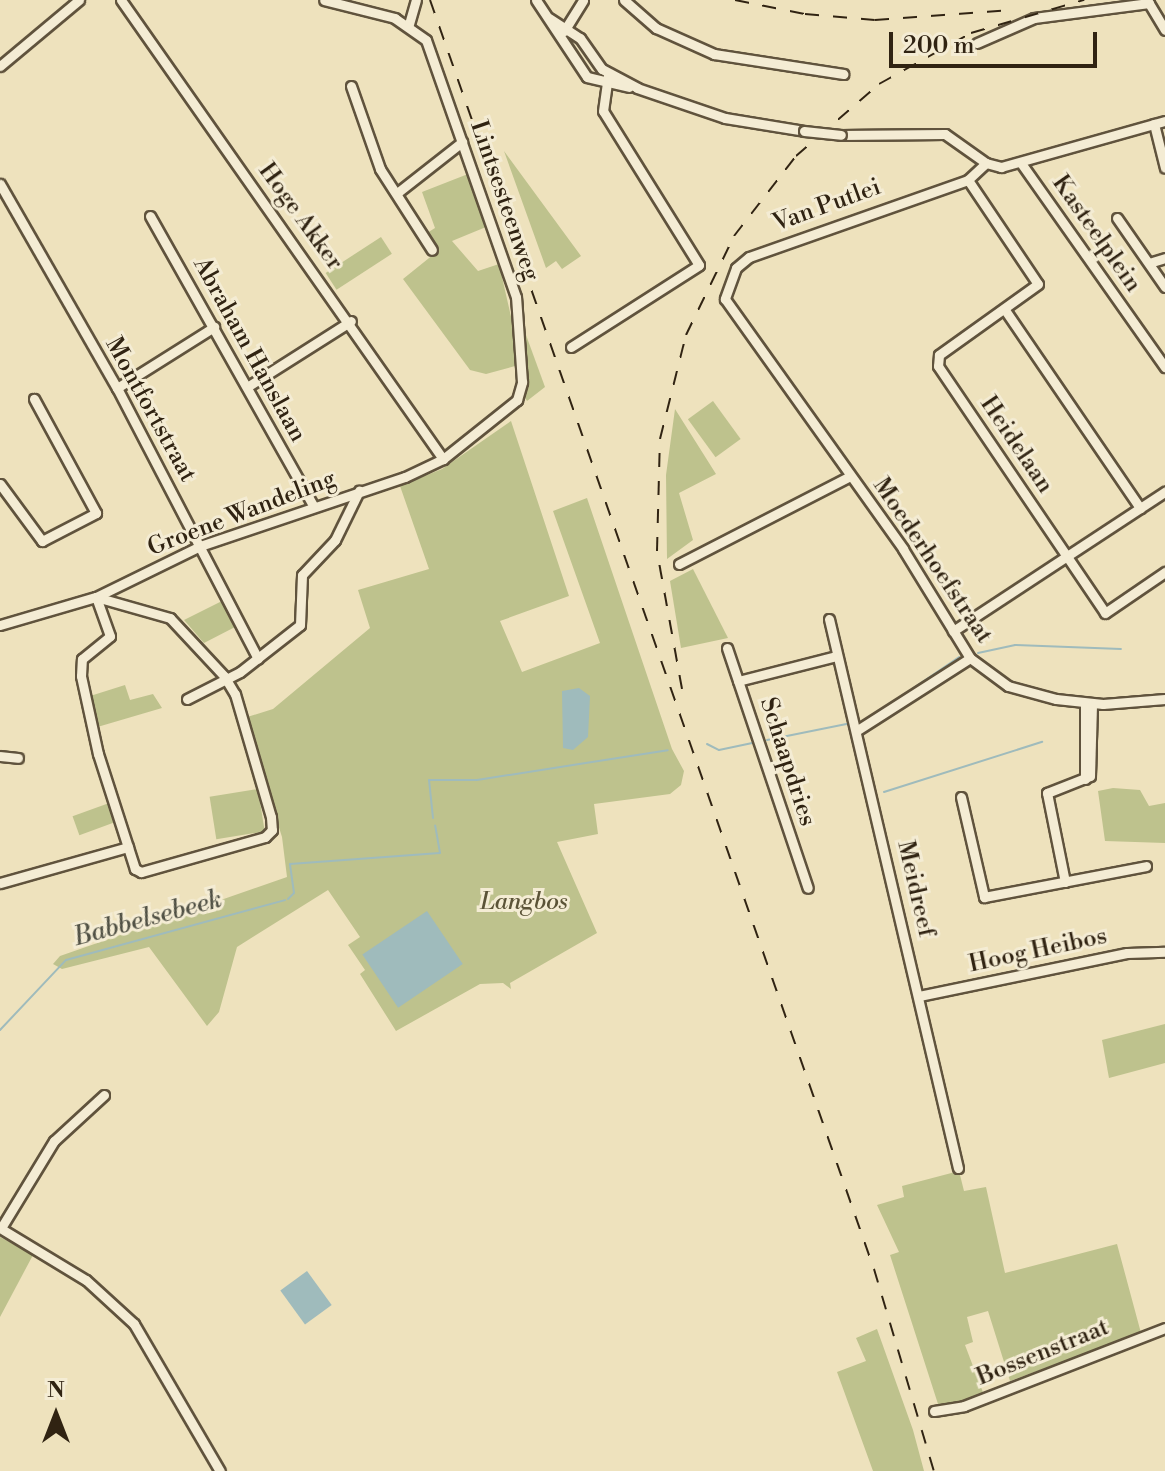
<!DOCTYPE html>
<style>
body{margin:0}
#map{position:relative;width:1165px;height:1471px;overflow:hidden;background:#eee2bd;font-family:"Libre Bodoni",serif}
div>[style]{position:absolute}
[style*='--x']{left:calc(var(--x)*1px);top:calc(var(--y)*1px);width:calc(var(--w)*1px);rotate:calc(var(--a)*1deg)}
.green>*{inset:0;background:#bec28d;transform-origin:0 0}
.water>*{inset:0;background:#9fbbbc;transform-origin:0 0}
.stream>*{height:2px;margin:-1px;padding:0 1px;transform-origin:1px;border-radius:1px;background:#9fbbbc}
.roads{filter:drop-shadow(2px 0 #60533d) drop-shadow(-2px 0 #60533d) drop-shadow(0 2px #60533d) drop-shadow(0 -2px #60533d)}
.minor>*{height:9px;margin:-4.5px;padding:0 4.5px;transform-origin:4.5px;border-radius:4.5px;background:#f4ecd4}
.rail>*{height:2px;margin-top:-1px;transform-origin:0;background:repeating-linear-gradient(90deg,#302312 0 14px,transparent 0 28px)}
.bridges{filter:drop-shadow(2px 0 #60533d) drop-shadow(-2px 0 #60533d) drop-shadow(0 2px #60533d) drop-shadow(0 -2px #60533d)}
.minor-bridge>*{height:9px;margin:-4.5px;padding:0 4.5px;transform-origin:4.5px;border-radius:4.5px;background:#f4ecd4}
span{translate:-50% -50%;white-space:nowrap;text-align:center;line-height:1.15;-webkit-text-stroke:6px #f4ecd4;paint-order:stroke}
.street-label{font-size:24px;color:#302312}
.park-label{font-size:24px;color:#5b5337;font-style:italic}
.water-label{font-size:26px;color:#515145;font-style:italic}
.north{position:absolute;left:16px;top:1375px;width:80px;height:80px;-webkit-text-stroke:6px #f4ecd4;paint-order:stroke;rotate:0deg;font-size:22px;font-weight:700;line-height:32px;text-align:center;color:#302312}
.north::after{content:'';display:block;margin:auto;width:28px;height:36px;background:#302312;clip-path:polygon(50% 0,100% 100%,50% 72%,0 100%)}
.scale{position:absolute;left:889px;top:32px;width:208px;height:36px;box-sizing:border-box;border:4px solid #302312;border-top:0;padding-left:10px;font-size:24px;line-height:28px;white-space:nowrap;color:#302312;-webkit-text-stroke:6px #f4ecd4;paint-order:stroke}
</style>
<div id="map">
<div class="green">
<div style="clip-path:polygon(504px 151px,581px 256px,562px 269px,556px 261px,546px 268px)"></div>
<div style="clip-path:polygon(468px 174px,486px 227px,452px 241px,478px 271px,499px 264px,512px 321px,515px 366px,486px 374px,470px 370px,403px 279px,439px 250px,427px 233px,435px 228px,422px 192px)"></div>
<div style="left:381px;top:237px;width:20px;height:66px;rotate:57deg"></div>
<div style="clip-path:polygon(522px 324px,545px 387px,527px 401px,524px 396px)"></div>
<div style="left:713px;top:401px;width:47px;height:31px;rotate:54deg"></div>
<div style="clip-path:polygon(675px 409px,716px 474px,679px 493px,693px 540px,667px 559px,666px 475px)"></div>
<div style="clip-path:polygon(511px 421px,569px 596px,500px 621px,522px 672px,600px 643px,553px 511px,587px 498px,672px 749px,684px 771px,681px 785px,670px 794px,594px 804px,598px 834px,557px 842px,597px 933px,510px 983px,511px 989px,503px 983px,480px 984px,396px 1031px,360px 974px,365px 970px,348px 945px,360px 937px,328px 890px,237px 947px,219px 1012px,207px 1026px,149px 947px,62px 969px,53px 964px,60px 956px,287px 877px,282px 837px,244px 718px,273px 709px,370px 628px,358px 590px,429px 569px,400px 486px,442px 469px)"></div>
<div style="clip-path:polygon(693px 569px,728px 638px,681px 648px,670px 581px)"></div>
<div style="clip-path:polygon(222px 601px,235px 627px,204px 643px,184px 620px)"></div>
<div style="clip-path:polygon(125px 685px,130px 700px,153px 694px,162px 708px,94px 728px,87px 697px)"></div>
<div style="clip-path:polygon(1113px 788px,1140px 790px,1149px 806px,1165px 803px,1165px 843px,1105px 841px,1098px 791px)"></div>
<div style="left:258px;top:789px;width:43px;height:49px;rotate:81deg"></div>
<div style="left:112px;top:802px;width:20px;height:42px;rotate:70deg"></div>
<div style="clip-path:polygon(1165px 1024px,1165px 1063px,1109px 1078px,1102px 1040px)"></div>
<div style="clip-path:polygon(959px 1171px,964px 1191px,986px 1187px,1005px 1273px,1117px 1244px,1141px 1333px,1010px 1381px,988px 1311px,967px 1317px,973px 1342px,965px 1345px,987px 1403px,955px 1413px,953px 1404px,938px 1404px,890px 1255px,899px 1252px,877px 1205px,904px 1197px,902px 1186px)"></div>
<div style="clip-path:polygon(0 1237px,33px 1255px,0 1317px)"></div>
<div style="clip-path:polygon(877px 1329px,913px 1430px,924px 1471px,873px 1471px,837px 1372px,866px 1361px,856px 1338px)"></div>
</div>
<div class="water">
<div style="clip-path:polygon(579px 688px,590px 696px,588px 737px,573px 750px,563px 748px,562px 691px)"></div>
<div style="left:427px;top:911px;width:64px;height:78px;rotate:56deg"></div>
<div style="left:307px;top:1271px;width:42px;height:33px;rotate:54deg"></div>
</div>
<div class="stream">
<div style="--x:978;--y:653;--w:38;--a:-12"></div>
<div style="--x:1015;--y:645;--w:106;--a:2.2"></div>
<div style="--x:912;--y:689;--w:57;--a:-34.2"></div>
<div style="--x:889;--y:705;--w:19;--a:-36"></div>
<div style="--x:767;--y:740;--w:81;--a:-11.4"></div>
<div style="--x:707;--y:744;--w:13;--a:27"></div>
<div style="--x:719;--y:750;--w:34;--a:-12"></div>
<div style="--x:884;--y:792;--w:166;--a:-17.6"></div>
<div style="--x:433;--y:818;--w:38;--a:-96"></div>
<div style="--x:429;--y:780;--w:48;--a:0"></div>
<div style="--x:477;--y:780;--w:193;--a:-8.9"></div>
<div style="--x:288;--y:899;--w:8;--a:-45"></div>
<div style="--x:294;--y:893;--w:29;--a:-98"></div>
<div style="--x:290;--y:864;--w:150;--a:-4.2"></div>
<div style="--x:440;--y:853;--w:28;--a:-100"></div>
<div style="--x:0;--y:1030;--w:96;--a:-46.7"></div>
<div style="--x:66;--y:960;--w:227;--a:-15.3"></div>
</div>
<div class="roads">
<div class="minor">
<div style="--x:121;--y:0;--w:561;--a:54.95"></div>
<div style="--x:536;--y:0;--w:92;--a:56.5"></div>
<div style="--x:587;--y:77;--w:43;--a:13.4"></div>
<div style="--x:624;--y:0;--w:43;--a:41.2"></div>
<div style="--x:656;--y:28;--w:64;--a:24.1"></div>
<div style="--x:714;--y:54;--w:131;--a:8.8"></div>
<div style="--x:1147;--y:0;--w:35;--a:59"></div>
<div style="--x:549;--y:18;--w:37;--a:33"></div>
<div style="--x:580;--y:38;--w:38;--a:55"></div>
<div style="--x:602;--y:69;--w:40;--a:28"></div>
<div style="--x:637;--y:88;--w:93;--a:18.8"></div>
<div style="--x:725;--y:118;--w:80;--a:9.3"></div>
<div style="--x:409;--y:24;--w:25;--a:-74"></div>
<div style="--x:564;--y:31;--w:36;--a:-58"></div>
<div style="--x:977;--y:43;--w:62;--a:-23.7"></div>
<div style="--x:1034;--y:18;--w:116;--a:-7.4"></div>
<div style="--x:0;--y:66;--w:103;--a:-39.9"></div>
<div style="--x:351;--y:86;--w:88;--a:70.7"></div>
<div style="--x:380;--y:169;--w:96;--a:57.3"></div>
<div style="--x:1154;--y:124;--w:45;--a:76"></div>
<div style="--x:841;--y:135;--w:104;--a:-0.6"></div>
<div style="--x:945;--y:134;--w:50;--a:35.3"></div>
<div style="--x:986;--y:163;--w:16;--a:15"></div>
<div style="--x:1001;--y:167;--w:170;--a:-15.7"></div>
<div style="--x:986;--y:163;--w:25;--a:137"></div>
<div style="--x:968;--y:180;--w:232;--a:160.6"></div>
<div style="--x:749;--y:257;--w:17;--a:140"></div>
<div style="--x:736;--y:268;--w:33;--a:110"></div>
<div style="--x:725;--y:299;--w:307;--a:54.5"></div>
<div style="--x:903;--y:549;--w:128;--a:58.4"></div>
<div style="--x:970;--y:658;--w:47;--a:36.4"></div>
<div style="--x:1008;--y:686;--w:50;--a:15.2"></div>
<div style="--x:1056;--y:699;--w:47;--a:6.1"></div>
<div style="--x:1103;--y:704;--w:62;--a:-4.6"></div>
<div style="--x:1021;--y:163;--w:250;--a:54.8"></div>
<div style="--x:968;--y:180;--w:125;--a:56.1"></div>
<div style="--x:1038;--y:284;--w:122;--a:144.4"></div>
<div style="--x:939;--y:355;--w:11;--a:95"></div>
<div style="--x:938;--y:366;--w:298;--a:55.9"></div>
<div style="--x:1105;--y:613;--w:73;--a:-34.3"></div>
<div style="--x:0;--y:184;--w:235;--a:60.2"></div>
<div style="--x:117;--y:388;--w:305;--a:62.5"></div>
<div style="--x:397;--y:193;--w:83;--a:-38.1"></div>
<div style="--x:150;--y:216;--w:332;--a:60.6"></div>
<div style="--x:1117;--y:218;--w:84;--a:55.2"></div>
<div style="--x:1149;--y:263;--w:17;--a:-17"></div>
<div style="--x:1005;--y:310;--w:240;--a:55.7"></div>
<div style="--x:571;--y:347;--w:152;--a:-32.6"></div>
<div style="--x:699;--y:265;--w:181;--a:-121.9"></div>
<div style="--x:603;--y:111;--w:37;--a:-82"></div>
<div style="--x:247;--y:387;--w:123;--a:-32.4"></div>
<div style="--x:117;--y:388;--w:115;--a:-32.2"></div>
<div style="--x:0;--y:484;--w:71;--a:53.6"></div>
<div style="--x:42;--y:541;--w:61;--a:-27.4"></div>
<div style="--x:96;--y:513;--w:130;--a:-118.5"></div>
<div style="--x:679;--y:564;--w:192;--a:-27.2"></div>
<div style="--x:96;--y:597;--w:77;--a:15.8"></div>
<div style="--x:170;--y:618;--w:79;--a:47"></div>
<div style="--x:224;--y:676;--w:21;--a:59"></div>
<div style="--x:235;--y:694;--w:128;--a:73.7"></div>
<div style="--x:271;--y:817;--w:13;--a:86"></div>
<div style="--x:272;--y:830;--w:10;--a:135"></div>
<div style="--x:265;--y:837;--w:129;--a:164.2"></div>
<div style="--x:141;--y:872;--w:7;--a:-153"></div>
<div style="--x:135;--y:869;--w:121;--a:-107.8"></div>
<div style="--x:98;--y:754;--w:80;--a:-102.3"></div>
<div style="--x:81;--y:676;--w:17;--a:-87"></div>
<div style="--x:82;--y:659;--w:36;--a:-39"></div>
<div style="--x:110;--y:636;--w:41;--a:-109.7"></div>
<div style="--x:829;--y:619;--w:564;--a:76.78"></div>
<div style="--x:0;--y:625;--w:100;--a:-16.3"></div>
<div style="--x:96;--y:597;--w:116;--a:-26.1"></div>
<div style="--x:200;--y:546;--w:216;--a:-18.6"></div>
<div style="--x:405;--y:477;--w:42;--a:-25.3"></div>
<div style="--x:443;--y:459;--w:95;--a:-38.6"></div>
<div style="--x:517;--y:400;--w:19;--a:-74"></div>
<div style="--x:522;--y:382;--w:85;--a:-94"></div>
<div style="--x:516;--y:297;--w:272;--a:-109.3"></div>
<div style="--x:426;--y:40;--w:38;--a:-145"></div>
<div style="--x:395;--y:18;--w:73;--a:-165.8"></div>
<div style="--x:953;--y:631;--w:254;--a:-33.3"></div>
<div style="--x:727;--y:648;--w:253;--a:71.4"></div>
<div style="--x:738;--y:681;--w:102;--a:-14.2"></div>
<div style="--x:187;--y:699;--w:59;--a:-27"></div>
<div style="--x:240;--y:672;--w:76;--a:-38.1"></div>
<div style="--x:300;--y:625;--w:50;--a:-87.7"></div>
<div style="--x:302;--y:575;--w:48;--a:-46.7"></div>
<div style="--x:335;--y:540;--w:55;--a:-63.9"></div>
<div style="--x:856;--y:731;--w:135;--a:-32.6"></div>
<div style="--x:0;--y:756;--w:18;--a:6"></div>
<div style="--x:1085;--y:779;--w:76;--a:-90"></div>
<div style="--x:961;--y:797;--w:103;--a:77"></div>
<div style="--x:984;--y:897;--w:165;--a:-10.8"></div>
<div style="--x:1065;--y:882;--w:91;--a:-101.4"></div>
<div style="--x:1047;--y:793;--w:46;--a:-21.6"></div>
<div style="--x:1090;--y:776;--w:72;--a:-88.4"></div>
<div style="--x:0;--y:883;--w:133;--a:-15.7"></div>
<div style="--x:919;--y:996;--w:212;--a:-11.7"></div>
<div style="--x:1127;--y:953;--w:38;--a:-2"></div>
<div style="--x:0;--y:1228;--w:100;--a:31.2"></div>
<div style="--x:86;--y:1280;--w:65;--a:42.5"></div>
<div style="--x:134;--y:1324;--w:170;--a:59.7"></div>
<div style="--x:1;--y:1228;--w:102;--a:-58.7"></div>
<div style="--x:54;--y:1141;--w:68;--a:-42.6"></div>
<div style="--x:934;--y:1411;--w:30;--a:-9"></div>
<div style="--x:964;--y:1406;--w:216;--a:-21.2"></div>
</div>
</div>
<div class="rail">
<div style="--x:430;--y:0;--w:1344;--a:70.72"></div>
<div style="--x:874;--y:1269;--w:211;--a:73.5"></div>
<div style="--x:735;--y:0;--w:71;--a:11.3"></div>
<div style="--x:805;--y:14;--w:70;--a:4.9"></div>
<div style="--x:875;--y:20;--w:137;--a:-4.2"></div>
<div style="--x:682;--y:689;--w:140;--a:-100.3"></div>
<div style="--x:657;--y:551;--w:112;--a:-88.5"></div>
<div style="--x:660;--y:439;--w:107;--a:-76"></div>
<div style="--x:686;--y:335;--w:110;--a:-64.1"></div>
<div style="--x:734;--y:236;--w:101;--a:-52.2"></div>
<div style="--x:796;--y:156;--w:110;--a:-40.9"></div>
<div style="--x:879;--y:84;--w:105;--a:-29"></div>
<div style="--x:971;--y:33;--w:118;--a:-16.3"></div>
</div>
<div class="bridges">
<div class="minor-bridge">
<div style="--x:804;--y:131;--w:37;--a:6"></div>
</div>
</div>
<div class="street-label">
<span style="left:504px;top:201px;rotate:71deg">Lintsesteenweg</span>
<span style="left:827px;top:206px;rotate:-20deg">Van Putlei</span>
<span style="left:300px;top:217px;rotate:54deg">Hoge Akker</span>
<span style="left:1096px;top:234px;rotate:55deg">Kasteelplein</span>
<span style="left:249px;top:350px;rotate:61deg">Abraham Hanslaan</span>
<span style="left:150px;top:410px;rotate:61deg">Montfortstraat</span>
<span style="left:1016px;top:445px;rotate:56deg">Heidelaan</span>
<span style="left:242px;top:514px;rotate:-21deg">Groene Wandeling</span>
<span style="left:932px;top:561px;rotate:56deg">Moederhoefstraat</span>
<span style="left:787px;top:762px;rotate:72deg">Schaapdries</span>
<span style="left:915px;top:889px;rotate:77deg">Meidreef</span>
<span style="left:1038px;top:951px;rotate:-12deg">Hoog Heibos</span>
<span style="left:1043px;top:1353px;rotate:-22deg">Bossenstraat</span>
</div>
<div class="park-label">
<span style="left:524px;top:903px">Langbos</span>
</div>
<div class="water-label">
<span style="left:148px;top:919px;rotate:-15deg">Babbelsebeek</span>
</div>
<div class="north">N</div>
<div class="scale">200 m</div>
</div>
